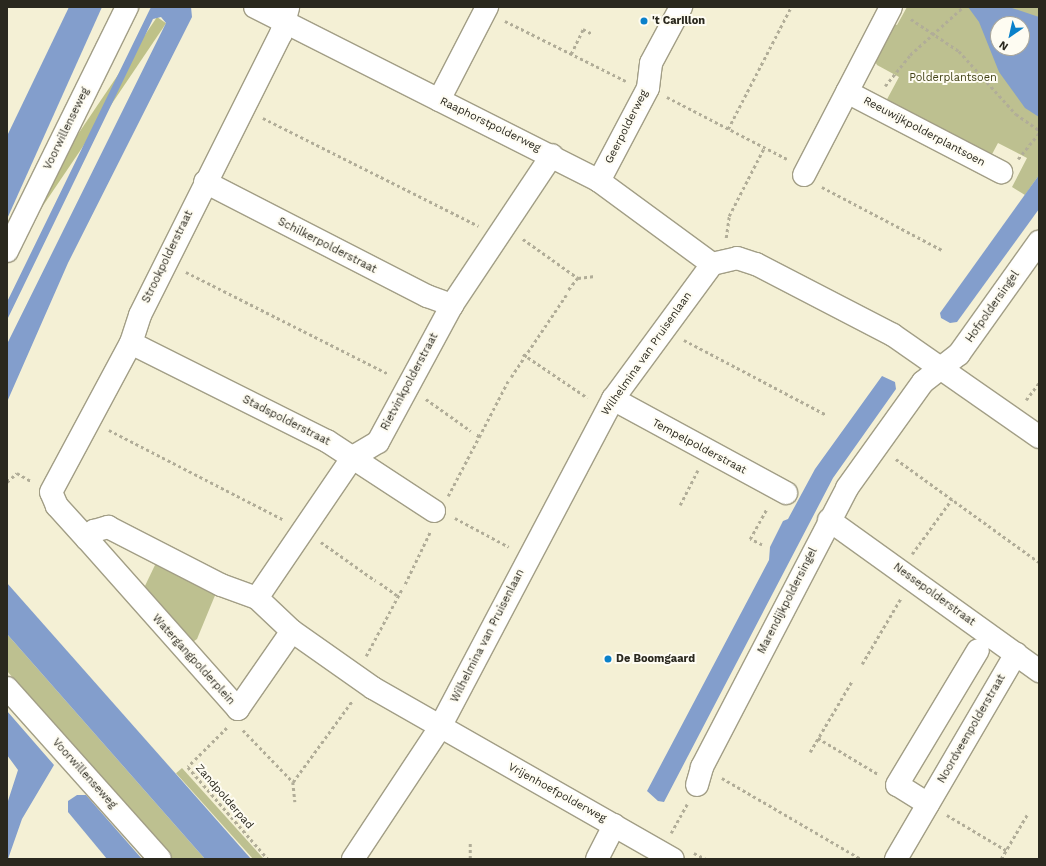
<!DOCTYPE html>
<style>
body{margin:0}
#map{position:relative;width:1046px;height:866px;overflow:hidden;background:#f4f0d5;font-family:"Work Sans",sans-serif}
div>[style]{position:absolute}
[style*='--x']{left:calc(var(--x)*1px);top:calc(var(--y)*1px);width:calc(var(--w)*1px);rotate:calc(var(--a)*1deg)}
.green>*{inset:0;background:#bdc090;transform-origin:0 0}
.forest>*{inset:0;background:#bec188;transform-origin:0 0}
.water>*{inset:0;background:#839ecc}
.path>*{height:2.5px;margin-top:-1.25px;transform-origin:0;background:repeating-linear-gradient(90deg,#b1ad98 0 3px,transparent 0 6px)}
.roads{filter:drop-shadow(1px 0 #a29e86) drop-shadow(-1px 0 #a29e86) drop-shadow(0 1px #a29e86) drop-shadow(0 -1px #a29e86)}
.minor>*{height:22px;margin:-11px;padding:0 11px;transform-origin:11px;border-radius:11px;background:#fff}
.dots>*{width:11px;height:11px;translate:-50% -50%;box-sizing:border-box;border:2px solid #fefcf2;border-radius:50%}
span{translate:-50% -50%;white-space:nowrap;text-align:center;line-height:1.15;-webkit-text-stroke:4px #fefcf2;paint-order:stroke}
.poi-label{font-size:11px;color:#2a281e;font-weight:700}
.left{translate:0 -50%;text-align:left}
.park-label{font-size:11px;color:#424217}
.street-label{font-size:11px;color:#2a281e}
.frame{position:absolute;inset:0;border:8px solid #2a281e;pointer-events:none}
.north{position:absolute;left:990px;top:16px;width:40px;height:40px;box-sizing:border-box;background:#fefcf2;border:1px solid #a9a79d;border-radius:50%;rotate:214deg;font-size:11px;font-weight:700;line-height:16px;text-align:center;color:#2a281e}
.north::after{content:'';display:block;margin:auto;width:14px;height:18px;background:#0b81ca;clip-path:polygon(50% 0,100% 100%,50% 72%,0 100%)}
</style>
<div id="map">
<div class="green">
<div style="clip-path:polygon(evenodd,907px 7px,1039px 7px,1039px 175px,1025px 195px,1012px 187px,1027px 158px,998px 143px,990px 158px,885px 103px,899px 77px,877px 65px,874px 59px,892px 23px,897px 25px,907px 7px,998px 24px,1022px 24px,1022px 48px,998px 48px,998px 24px)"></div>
<div style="clip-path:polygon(156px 563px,216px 593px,197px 639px,190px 644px,143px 590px)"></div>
<div style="clip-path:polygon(7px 634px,205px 859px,172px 859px,7px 671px)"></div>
<div style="left:182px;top:768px;width:122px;height:8px;rotate:48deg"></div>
</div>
<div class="forest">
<div style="left:157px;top:17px;width:11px;height:338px;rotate:34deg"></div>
</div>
<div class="water">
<div style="clip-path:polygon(69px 7px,102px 7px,7px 219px,7px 136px)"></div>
<div style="clip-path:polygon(151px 7px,191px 7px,192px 17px,68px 263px,7px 402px,7px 344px,166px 23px,161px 17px,153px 19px,7px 320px,7px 302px)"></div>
<div style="clip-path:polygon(evenodd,968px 7px,1009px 7px,1039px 17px,1039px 117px,1025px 108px,999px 72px,979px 22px,968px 7px,998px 24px,1022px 24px,1022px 48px,998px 48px,998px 24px)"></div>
<div style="clip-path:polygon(1039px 175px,1039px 209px,957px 322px,950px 323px,941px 318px,940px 313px)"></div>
<div style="clip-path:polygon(882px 376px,895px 382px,896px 389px,833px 478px,664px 802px,658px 801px,647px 791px,769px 560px,770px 547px,783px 521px,788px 519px,815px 469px)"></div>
<div style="clip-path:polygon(7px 583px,176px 774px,251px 859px,205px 859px,7px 634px)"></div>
<div style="clip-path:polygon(7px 711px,54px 765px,22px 819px,8px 859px,7px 804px,18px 770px,7px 755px)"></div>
<div style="clip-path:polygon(77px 795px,86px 795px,142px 859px,107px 859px,68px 812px,68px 801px)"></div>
</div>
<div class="path">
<div style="--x:911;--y:19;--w:58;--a:33.7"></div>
<div style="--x:959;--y:51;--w:85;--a:47.9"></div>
<div style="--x:1016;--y:114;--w:28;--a:35"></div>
<div style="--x:505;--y:21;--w:135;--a:26.4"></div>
<div style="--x:571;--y:54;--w:28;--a:-64"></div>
<div style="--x:583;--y:29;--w:9;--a:27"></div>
<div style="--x:885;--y:86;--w:40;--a:-51"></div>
<div style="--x:910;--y:55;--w:72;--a:-42.2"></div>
<div style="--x:667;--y:97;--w:135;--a:27.3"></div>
<div style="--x:263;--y:118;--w:241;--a:26.6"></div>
<div style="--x:728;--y:129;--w:137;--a:-62.7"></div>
<div style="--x:1018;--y:159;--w:33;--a:-51"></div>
<div style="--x:822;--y:187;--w:136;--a:27.7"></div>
<div style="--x:726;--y:238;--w:22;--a:-82"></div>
<div style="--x:729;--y:216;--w:76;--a:-62.8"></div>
<div style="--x:523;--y:239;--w:67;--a:35.3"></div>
<div style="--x:578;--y:278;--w:16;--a:128"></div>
<div style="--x:186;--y:272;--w:227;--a:26.7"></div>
<div style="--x:578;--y:278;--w:17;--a:-7"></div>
<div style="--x:684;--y:340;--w:161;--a:27.7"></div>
<div style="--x:523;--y:354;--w:78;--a:34.1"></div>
<div style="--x:511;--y:377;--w:99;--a:-56.1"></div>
<div style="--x:426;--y:399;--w:55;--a:35.4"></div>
<div style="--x:1026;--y:400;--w:21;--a:-53"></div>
<div style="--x:109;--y:430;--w:197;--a:27.2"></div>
<div style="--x:479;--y:437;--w:63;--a:-62.6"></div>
<div style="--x:896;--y:459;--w:176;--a:35.8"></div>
<div style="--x:7;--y:482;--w:13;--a:-42"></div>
<div style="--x:17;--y:473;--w:16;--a:30"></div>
<div style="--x:448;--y:496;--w:67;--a:-62.3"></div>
<div style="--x:479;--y:437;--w:6;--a:-141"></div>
<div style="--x:680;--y:505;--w:39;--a:-63"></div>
<div style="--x:455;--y:518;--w:61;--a:28.2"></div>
<div style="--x:321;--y:542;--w:67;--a:35.3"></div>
<div style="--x:762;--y:545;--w:13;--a:-153"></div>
<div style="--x:750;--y:539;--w:35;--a:-61"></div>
<div style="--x:912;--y:554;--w:68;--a:-54"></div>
<div style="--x:380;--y:583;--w:22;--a:36"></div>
<div style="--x:405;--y:584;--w:58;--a:-64.3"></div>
<div style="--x:366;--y:656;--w:78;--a:-61.8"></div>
<div style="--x:862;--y:664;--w:77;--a:-59.4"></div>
<div style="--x:227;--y:728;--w:55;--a:135"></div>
<div style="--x:188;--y:767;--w:122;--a:49"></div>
<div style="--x:243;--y:730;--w:72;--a:46.1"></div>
<div style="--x:293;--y:782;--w:100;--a:-53.9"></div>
<div style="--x:818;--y:738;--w:70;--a:31"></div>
<div style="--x:810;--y:752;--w:82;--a:-59.4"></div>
<div style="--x:722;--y:778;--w:161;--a:30.2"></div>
<div style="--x:293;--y:782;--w:20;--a:84"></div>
<div style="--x:947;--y:815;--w:69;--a:30.7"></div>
<div style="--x:671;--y:833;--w:33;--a:-61"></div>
<div style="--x:694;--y:853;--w:13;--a:27"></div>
<div style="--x:470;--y:859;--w:16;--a:-90"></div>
<div style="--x:525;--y:859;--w:1;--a:0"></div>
<div style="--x:1001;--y:859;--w:53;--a:-59.6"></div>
</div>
<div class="roads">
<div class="minor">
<div style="--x:255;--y:7;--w:386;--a:26.8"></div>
<div style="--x:599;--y:181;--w:140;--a:36.3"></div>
<div style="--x:847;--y:92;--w:174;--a:27.5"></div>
<div style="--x:439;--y:100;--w:105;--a:-62.7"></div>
<div style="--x:804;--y:175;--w:189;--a:-62.6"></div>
<div style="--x:599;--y:181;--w:105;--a:-62.2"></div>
<div style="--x:648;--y:88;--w:25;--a:-83"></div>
<div style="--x:651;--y:63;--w:64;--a:-61.8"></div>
<div style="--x:205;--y:182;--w:250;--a:27.2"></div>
<div style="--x:427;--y:296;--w:27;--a:20"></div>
<div style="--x:7;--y:251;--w:272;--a:-63.8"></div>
<div style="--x:131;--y:343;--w:219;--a:26.6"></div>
<div style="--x:327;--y:441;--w:128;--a:33.2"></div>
<div style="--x:613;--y:399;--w:197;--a:28.5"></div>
<div style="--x:829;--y:520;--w:259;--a:35.7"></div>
<div style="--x:87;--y:539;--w:45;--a:-132.3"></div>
<div style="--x:57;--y:506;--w:15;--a:-113"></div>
<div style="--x:51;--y:492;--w:169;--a:-61.8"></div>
<div style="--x:131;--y:343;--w:29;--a:-72"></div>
<div style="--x:140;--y:315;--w:314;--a:-63.4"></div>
<div style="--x:281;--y:34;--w:28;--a:-75"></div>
<div style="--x:257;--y:598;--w:171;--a:-55.8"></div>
<div style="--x:353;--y:457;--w:29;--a:-31"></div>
<div style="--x:378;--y:442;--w:156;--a:-61.6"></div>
<div style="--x:452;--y:305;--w:180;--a:-56.3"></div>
<div style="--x:292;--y:631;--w:95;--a:124.7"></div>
<div style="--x:238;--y:709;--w:227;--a:-131.6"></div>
<div style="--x:87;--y:539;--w:11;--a:-49"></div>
<div style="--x:94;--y:531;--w:15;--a:-16"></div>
<div style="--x:108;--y:527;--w:127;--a:27.2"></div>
<div style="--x:221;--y:585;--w:38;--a:20"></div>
<div style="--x:257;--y:598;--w:48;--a:43.3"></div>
<div style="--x:292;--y:631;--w:99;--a:35.1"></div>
<div style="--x:373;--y:688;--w:345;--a:29.7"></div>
<div style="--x:7;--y:688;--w:229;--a:48.2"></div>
<div style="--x:697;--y:785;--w:19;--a:-74"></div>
<div style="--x:702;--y:767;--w:314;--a:-62.5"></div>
<div style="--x:847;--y:488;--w:130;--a:-54.4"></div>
<div style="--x:923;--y:382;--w:46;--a:-37.9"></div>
<div style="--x:959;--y:354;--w:138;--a:-54.5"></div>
<div style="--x:928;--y:804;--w:36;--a:-148"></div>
<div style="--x:897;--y:785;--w:157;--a:-59"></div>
<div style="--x:353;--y:859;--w:156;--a:-56.5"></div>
<div style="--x:439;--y:729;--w:373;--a:-62.2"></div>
<div style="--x:613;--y:399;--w:167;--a:-53.7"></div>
<div style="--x:712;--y:264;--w:26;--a:-13"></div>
<div style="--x:737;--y:258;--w:20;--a:18"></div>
<div style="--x:756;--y:264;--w:154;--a:27.4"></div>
<div style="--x:893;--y:335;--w:178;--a:34.9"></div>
<div style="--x:597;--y:859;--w:38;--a:-63"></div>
<div style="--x:896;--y:859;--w:238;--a:-59.7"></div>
</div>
</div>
<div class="dots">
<div style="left:644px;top:21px;background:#0b81ca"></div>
<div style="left:608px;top:659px;background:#0b81ca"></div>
</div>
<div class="poi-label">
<span class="left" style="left:652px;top:21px">'t Carillon</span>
<span class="left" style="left:616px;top:659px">De Boomgaard</span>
</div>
<div class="park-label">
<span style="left:953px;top:78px">Polderplantsoen</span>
</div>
<div class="street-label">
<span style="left:490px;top:125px;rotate:26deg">Raaphorstpolderweg</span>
<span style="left:627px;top:127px;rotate:-63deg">Geerpolderweg</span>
<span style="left:67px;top:129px;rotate:-64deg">Voorwillenseweg</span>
<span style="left:924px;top:132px;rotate:28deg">Reeuwijkpolderplantsoen</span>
<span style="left:327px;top:246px;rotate:27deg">Schilkerpolderstraat</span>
<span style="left:168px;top:257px;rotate:-64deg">Strookpolderstraat</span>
<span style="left:993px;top:307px;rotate:-55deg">Hofpoldersingel</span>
<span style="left:647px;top:354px;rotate:-55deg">Wilhelmina van Pruisenlaan</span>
<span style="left:410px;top:382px;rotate:-62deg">Rietvinkpolderstraat</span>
<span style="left:286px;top:421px;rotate:27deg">Stadspolderstraat</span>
<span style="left:699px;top:447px;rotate:28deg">Tempelpolderstraat</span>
<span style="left:934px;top:595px;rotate:36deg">Nessepolderstraat</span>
<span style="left:788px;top:601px;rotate:-63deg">Marendijkpoldersingel</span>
<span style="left:488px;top:636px;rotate:-63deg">Wilhelmina van Pruisenlaan</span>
<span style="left:193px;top:660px;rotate:48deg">Watergangpolderplein</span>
<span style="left:972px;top:729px;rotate:-60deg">Noordveenpolderstraat</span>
<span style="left:84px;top:774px;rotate:48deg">Voorwillenseweg</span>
<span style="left:557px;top:793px;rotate:29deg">Vrijenhoefpolderweg</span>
<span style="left:224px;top:797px;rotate:49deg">Zandpolderpad</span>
</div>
<div class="frame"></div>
<div class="north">N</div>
</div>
